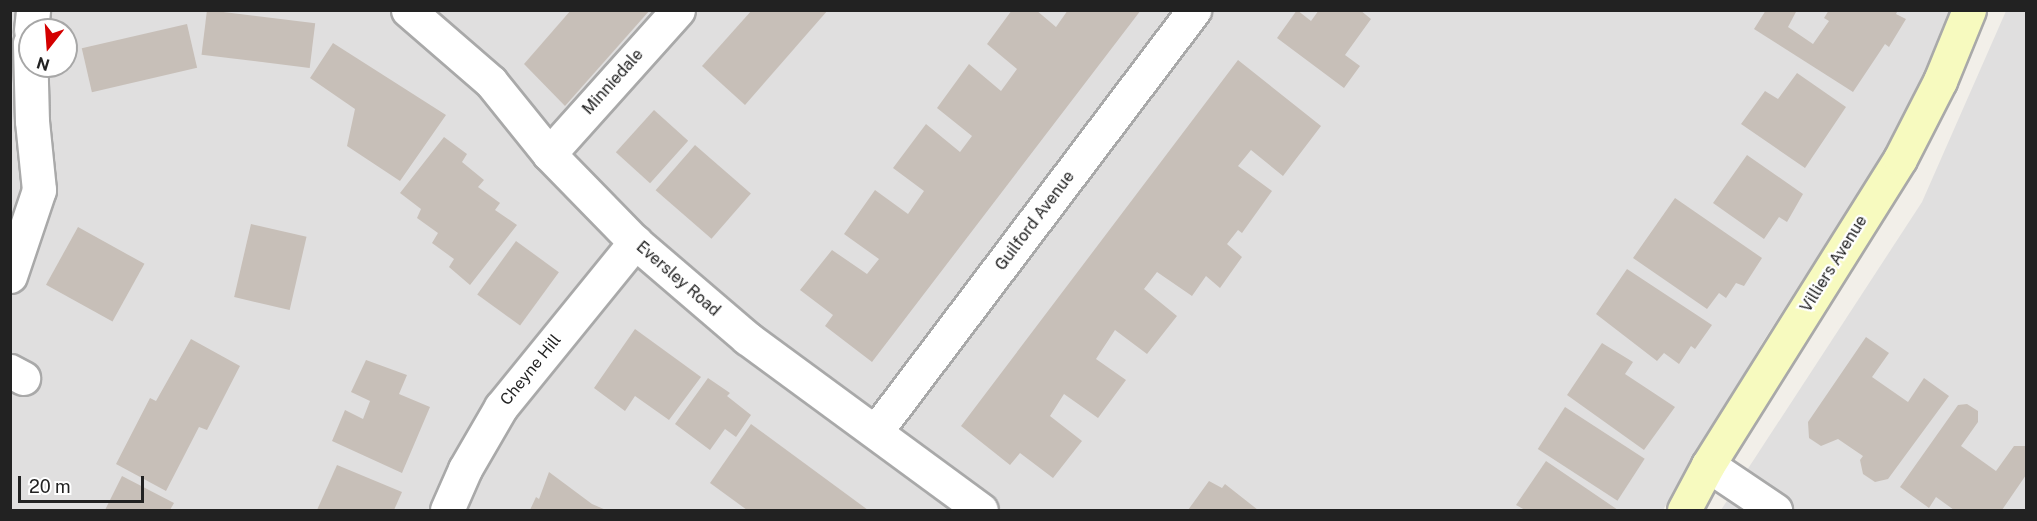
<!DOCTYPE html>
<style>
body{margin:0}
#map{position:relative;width:2037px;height:521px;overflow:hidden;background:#f2efe9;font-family:"Public Sans",sans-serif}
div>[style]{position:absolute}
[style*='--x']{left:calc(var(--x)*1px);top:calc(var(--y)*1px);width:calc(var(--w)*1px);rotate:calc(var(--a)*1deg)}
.residential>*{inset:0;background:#e0dfdf}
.building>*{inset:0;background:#c7bfb8;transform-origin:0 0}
.roads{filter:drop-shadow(2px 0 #a9a9a9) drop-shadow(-2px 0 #a9a9a9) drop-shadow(0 2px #a9a9a9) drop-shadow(0 -2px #a9a9a9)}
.street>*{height:33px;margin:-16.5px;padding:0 16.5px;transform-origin:16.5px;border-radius:16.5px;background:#fff}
.secondary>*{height:33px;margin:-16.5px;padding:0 16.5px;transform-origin:16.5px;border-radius:16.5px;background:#f7fabf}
span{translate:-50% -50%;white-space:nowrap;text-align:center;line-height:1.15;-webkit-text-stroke:4.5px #fff;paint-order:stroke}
.street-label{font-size:16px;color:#222}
.frame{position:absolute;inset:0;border:12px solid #222;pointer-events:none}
.north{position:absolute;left:18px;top:18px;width:60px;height:60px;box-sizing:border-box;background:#fff;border:2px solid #a7a7a7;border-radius:50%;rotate:197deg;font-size:16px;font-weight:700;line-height:24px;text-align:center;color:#222}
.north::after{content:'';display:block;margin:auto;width:21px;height:27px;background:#d40000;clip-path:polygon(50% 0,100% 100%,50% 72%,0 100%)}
.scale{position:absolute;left:18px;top:476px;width:126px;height:27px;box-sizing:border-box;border:3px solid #222;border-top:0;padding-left:8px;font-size:18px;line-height:21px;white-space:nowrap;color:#222;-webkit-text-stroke:4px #fff;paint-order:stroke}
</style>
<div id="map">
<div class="residential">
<div style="clip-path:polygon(evenodd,10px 11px,1953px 11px,1897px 132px,1764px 340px,1663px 510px,11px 510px,10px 11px,30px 30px,66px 30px,66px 66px,30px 66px,30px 30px)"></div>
<div style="clip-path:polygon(2006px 11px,2026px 11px,2026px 510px,1721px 510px,1922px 202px)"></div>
</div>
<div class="building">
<div style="left:207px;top:10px;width:109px;height:45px;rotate:7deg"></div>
<div style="clip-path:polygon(571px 10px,650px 10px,565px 106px,524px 64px)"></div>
<div style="clip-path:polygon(752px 10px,828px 10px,745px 105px,702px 66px)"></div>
<div style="clip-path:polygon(1012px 10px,1036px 10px,1056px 27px,1068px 10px,1141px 10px,872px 362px,825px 326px,833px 315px,800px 290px,832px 250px,867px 274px,879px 259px,844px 234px,875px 190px,908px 214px,924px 191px,893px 168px,926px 124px,960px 152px,972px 136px,937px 108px,969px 64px,1001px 91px,1017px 69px,987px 44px)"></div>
<div style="clip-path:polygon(1297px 10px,1311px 21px,1319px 10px,1360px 10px,1371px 19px,1345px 55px,1360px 66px,1344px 88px,1277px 38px)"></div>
<div style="clip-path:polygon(1766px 10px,1797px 10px,1788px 27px,1813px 44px,1829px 21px,1824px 18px,1829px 10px,1898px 10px,1896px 14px,1906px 19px,1889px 47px,1885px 44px,1853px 92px,1754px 29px)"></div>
<div style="left:187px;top:24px;width:45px;height:108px;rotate:77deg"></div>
<div style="clip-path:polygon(333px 43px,446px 115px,400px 181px,347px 146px,355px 109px,310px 78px)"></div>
<div style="clip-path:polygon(1238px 60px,1321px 126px,1283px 176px,1251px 150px,1238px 166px,1272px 191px,1242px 233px,1238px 230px,1227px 244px,1242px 257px,1220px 288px,1206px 276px,1192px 296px,1157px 272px,1144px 289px,1177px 316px,1147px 354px,1115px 330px,1096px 359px,1126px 380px,1098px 418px,1064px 394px,1050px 416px,1082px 441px,1053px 478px,1020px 453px,1010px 465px,961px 426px)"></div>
<div style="clip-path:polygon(1797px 73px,1846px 107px,1805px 168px,1741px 124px,1765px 91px,1778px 99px)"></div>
<div style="left:654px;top:110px;width:46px;height:57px;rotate:42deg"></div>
<div style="clip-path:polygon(444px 137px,467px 154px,462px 162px,484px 180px,478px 187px,500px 203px,495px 210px,517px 225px,470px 285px,449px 267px,454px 259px,432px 243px,438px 233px,417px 218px,421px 209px,400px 193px)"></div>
<div style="left:695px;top:145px;width:74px;height:60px;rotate:41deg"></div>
<div style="clip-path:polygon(1747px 155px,1803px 194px,1787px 222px,1779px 217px,1764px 239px,1713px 203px)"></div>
<div style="clip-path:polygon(1675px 198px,1762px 258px,1744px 286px,1736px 283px,1726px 298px,1719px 293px,1707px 309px,1633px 258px)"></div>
<div style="left:251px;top:224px;width:57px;height:75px;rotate:13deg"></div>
<div style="left:78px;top:227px;width:76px;height:66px;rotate:29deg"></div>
<div style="left:516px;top:241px;width:53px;height:66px;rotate:36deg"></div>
<div style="clip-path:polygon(1627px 269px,1712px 325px,1695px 349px,1691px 346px,1679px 364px,1664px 353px,1657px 361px,1596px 314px)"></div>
<div style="clip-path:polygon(635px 329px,701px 377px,669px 420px,635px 396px,625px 411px,594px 388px)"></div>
<div style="clip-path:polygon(1866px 337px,1889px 353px,1872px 377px,1908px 402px,1924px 378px,1949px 396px,1888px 479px,1875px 482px,1863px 474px,1860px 460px,1863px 456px,1838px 439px,1821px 446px,1809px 438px,1808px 422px)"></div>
<div style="clip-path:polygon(191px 339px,240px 366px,207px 430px,199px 427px,166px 491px,116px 464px,150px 398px,156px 401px)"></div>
<div style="clip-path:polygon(1602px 343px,1633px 362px,1625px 374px,1675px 407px,1644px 450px,1567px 395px)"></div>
<div style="clip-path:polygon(366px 360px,407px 375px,399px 394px,430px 407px,402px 473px,332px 441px,345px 410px,363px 419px,370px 401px,351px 392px)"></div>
<div style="clip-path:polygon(708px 378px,730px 393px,727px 396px,751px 415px,736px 437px,725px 429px,710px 450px,675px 424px)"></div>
<div style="clip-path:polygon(1967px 404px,1978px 411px,1978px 422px,1961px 446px,1996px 471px,2014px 446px,2026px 446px,2026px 475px,2002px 510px,1954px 510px,1936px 497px,1929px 508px,1900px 487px,1958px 405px)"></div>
<div style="left:1565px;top:407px;width:95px;height:50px;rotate:33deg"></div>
<div style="clip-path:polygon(751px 424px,868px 510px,747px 510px,710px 483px)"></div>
<div style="clip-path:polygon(1546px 461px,1618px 510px,1525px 510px,1516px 505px)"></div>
<div style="clip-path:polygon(337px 465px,402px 492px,394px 510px,317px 510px)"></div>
<div style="clip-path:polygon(549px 472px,592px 504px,606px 510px,530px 510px,536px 497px,539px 499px)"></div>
<div style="clip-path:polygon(122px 476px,174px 503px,170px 510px,105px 510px)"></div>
<div style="clip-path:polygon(1209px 481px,1222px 488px,1225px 484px,1258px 510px,1188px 510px)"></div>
</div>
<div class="roads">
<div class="street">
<div style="--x:408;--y:10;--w:110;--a:40.9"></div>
<div style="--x:491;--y:82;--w:92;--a:51.1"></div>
<div style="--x:549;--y:154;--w:123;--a:45.7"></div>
<div style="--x:635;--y:242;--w:148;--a:40.6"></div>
<div style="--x:747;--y:338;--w:290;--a:36.3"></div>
<div style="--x:31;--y:30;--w:20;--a:-84"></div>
<div style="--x:549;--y:154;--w:193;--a:-48.1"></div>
<div style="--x:10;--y:276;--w:91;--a:-71.4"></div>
<div style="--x:39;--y:190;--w:69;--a:-95.8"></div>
<div style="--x:32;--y:121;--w:78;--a:-91.5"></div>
<div style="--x:10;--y:371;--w:15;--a:28"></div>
<div style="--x:876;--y:431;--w:528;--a:-52.93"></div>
<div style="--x:1708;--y:465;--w:81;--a:33.9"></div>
<div style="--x:447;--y:510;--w:45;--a:-66.3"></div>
<div style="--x:465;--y:469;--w:72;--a:-59.9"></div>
<div style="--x:501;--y:407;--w:213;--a:-50.9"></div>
</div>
<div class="secondary">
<div style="--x:1684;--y:510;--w:51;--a:-61.9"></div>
<div style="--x:1708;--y:465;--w:361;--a:-57.9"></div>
<div style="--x:1900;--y:159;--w:88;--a:-62.9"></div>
<div style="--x:1940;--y:81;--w:77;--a:-67.8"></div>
</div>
</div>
<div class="street-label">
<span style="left:613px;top:82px;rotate:-48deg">Minniedale</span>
<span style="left:1035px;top:221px;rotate:-53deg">Guilford Avenue</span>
<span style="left:1834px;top:264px;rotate:-58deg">Villiers Avenue</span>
<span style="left:678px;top:279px;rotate:41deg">Eversley Road</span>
<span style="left:531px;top:370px;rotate:-51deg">Cheyne Hill</span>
</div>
<div class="frame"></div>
<div class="north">N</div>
<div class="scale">20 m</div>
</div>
